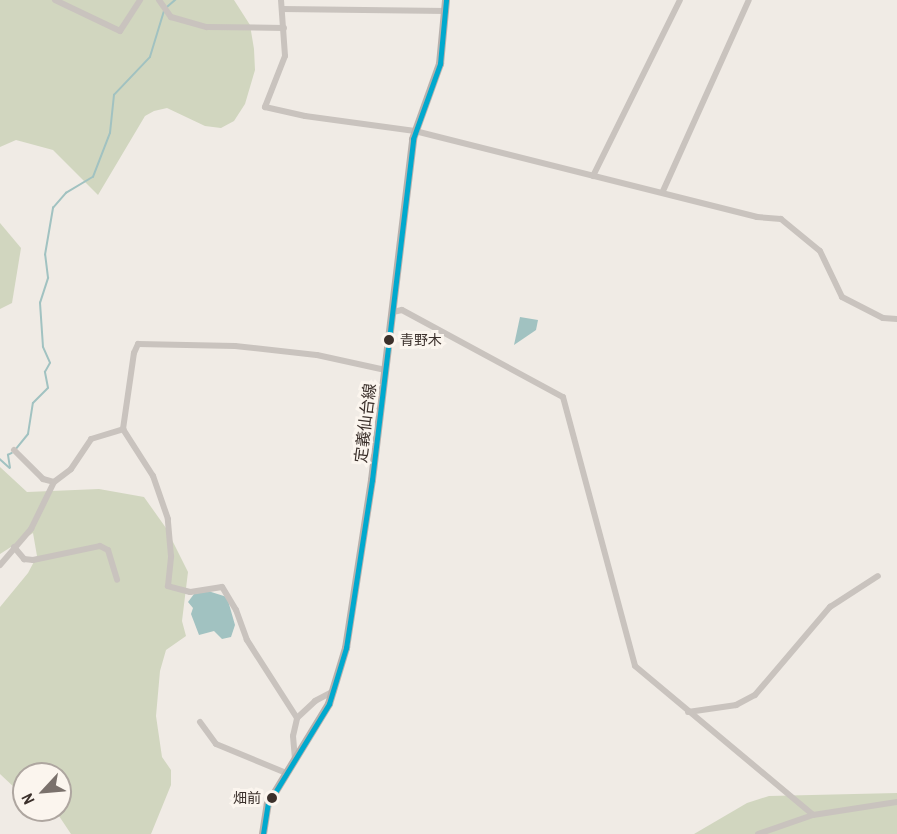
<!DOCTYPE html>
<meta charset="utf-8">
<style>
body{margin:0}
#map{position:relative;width:897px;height:834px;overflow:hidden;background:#f0ebe5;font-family:"Archivo Narrow","Noto Sans JP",sans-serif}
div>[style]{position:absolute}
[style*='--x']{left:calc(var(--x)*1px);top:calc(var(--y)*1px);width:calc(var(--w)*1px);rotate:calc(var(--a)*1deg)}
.green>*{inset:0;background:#d1d6bf}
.water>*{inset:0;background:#a1c2c1}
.stream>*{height:1.5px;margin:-0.75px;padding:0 0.75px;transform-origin:0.75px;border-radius:0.75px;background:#a1c2c1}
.minor>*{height:6px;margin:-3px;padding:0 3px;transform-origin:3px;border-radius:3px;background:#c9c3be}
.major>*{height:8px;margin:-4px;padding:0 4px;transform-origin:4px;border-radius:4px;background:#b8b1ad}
.bus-1>*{height:4.5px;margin:-2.25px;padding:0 2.25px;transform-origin:2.25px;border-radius:2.25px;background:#00a9ce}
.dots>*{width:16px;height:16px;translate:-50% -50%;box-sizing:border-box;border:3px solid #fbf5ee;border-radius:50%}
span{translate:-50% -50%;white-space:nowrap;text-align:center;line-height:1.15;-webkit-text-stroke:6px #fbf5ee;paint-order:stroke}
.bus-label{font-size:14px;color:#3b302b}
.left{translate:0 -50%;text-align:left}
.right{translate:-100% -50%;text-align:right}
.street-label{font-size:16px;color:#3b302b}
.north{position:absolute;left:12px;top:762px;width:60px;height:60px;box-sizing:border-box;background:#fbf5ee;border:2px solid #aea6a0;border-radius:50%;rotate:244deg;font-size:16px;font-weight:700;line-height:24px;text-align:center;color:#3b302b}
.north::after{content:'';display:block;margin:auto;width:21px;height:27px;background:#7a716c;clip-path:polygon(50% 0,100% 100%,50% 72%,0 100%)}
</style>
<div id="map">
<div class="green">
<div style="clip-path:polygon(0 0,234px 0,250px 25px,254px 49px,255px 70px,245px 104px,234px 121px,221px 128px,205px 126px,167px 108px,154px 111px,145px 116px,98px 195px,53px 150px,16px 140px,0 147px)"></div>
<div style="clip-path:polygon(0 223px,21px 248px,12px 303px,0 309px)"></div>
<div style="clip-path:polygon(0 467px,27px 492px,99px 489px,144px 497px,166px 528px,188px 572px,182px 621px,186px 636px,166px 650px,160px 671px,156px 716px,162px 757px,171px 770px,171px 785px,151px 834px,71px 834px,55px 810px,60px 810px,60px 774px,24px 774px,24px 789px,16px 789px,0 774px,0 607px,28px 573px,37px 556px,33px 533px,0 554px)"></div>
<div style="clip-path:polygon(897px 793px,897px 834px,694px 834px,747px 803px,769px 796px)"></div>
</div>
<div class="water">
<div style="clip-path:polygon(520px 317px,538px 320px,536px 330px,514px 345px)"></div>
<div style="clip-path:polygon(208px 591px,227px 597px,235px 625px,231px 637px,222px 639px,214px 631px,199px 635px,191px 614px,193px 608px,188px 602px,194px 594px)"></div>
</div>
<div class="stream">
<div style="--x:167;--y:7;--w:11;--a:-41"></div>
<div style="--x:16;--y:449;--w:19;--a:-51"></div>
<div style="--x:28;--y:434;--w:31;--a:-81"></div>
<div style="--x:33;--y:403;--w:21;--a:-45"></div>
<div style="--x:48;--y:388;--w:16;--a:-101"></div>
<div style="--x:45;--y:372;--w:10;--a:-61"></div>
<div style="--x:50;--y:363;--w:17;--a:-114"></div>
<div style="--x:43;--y:347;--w:44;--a:-93.9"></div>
<div style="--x:40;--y:303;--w:26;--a:-72"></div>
<div style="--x:48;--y:278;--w:23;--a:-97"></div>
<div style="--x:45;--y:255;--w:48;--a:-80.3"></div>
<div style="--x:53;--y:208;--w:20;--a:-49"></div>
<div style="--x:66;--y:193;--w:31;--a:-31"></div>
<div style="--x:93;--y:177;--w:47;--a:-68.9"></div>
<div style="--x:110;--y:133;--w:38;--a:-84"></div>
<div style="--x:114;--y:95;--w:52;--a:-46.5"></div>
<div style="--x:150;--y:57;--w:48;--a:-73.1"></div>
<div style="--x:0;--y:459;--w:13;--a:42"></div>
<div style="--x:10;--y:468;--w:13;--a:-99"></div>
<div style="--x:8;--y:455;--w:4;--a:-27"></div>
</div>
<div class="minor">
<div style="--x:55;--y:0;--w:72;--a:25.5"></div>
<div style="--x:120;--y:31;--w:37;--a:-57"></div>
<div style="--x:159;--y:0;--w:21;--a:55"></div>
<div style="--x:171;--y:17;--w:37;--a:16"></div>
<div style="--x:207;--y:27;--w:77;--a:0.7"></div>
<div style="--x:281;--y:0;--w:56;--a:85.9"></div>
<div style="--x:285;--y:56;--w:55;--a:111.4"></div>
<div style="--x:265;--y:107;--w:41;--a:12.7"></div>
<div style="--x:305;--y:116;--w:111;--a:7.8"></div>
<div style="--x:415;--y:131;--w:353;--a:14.1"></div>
<div style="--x:757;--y:217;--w:24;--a:5"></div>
<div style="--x:781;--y:219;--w:50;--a:39.4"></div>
<div style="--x:820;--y:251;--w:51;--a:64.4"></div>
<div style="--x:842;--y:297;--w:46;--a:27.1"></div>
<div style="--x:883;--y:318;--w:14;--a:4"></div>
<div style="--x:282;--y:9;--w:164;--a:0.7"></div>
<div style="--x:593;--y:176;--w:196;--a:-63.7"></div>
<div style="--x:663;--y:191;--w:209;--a:-65.8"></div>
<div style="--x:393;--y:312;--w:9;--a:-13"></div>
<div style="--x:402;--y:310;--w:183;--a:28.4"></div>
<div style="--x:563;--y:397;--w:278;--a:75"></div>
<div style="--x:635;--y:666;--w:232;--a:39.9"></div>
<div style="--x:14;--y:450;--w:41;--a:45"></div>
<div style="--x:43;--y:479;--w:11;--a:15"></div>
<div style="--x:14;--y:547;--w:16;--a:50"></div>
<div style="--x:24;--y:559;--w:9;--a:6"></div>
<div style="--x:33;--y:560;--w:68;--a:-11.8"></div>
<div style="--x:100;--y:546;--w:9;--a:27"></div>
<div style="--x:108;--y:550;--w:31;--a:73"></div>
<div style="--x:0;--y:565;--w:48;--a:-49.3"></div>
<div style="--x:31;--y:529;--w:52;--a:-63.9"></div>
<div style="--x:54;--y:482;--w:21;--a:-37"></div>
<div style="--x:71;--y:469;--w:36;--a:-56"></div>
<div style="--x:91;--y:439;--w:34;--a:-17"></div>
<div style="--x:688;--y:712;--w:49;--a:-8.3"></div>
<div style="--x:736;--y:705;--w:21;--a:-28"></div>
<div style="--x:755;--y:695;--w:116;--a:-49.6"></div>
<div style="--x:830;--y:607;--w:57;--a:-32.9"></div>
<div style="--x:297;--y:718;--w:93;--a:-122.7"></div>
<div style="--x:247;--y:640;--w:32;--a:-110"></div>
<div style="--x:236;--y:610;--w:27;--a:-121"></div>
<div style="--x:222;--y:587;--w:32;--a:171"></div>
<div style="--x:190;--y:592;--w:23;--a:-165"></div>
<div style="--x:168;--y:586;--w:30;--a:-84"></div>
<div style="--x:171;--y:556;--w:37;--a:-95"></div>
<div style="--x:168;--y:519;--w:46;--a:-109.2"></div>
<div style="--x:153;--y:476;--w:56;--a:-122.6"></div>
<div style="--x:123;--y:429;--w:77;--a:-81.8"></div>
<div style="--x:134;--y:353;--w:10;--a:-66"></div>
<div style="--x:138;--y:344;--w:97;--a:1.2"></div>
<div style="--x:235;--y:346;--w:82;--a:6.3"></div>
<div style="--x:317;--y:355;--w:70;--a:12.4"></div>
<div style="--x:200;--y:722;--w:27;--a:54"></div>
<div style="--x:216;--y:744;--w:76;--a:22.5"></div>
<div style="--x:295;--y:759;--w:23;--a:-95"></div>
<div style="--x:293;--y:736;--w:18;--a:-77"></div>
<div style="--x:297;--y:718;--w:25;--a:-43"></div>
<div style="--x:315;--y:701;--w:21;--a:-28"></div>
<div style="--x:758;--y:834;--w:58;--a:-19.1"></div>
<div style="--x:813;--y:815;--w:85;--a:-8.8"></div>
</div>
<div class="major">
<div style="--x:263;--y:834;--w:30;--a:-81"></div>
<div style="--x:268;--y:804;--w:117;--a:-58.6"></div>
<div style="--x:329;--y:704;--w:59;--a:-73.1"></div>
<div style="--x:346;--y:648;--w:170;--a:-81.2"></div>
<div style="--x:372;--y:480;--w:343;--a:-83.1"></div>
<div style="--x:413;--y:139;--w:80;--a:-70.2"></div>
<div style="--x:440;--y:64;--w:64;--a:-84.6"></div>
</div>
<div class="bus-1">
<div style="--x:263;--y:834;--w:30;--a:-81"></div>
<div style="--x:268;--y:804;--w:117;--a:-58.6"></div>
<div style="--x:329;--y:704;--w:59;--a:-73.1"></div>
<div style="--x:346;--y:648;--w:170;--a:-81.2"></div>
<div style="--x:372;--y:480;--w:343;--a:-83.1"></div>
<div style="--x:413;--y:139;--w:80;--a:-70.2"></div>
<div style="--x:440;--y:64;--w:64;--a:-84.6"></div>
</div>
<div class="dots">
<div style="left:389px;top:340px;background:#3b302b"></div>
<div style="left:272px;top:798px;background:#3b302b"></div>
</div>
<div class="bus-label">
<span class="left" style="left:400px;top:340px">青野木</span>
<span class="right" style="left:261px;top:798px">畑前</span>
</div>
<div class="street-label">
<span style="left:365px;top:423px;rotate:-83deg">定義仙台線</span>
</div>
<div class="north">N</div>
</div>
